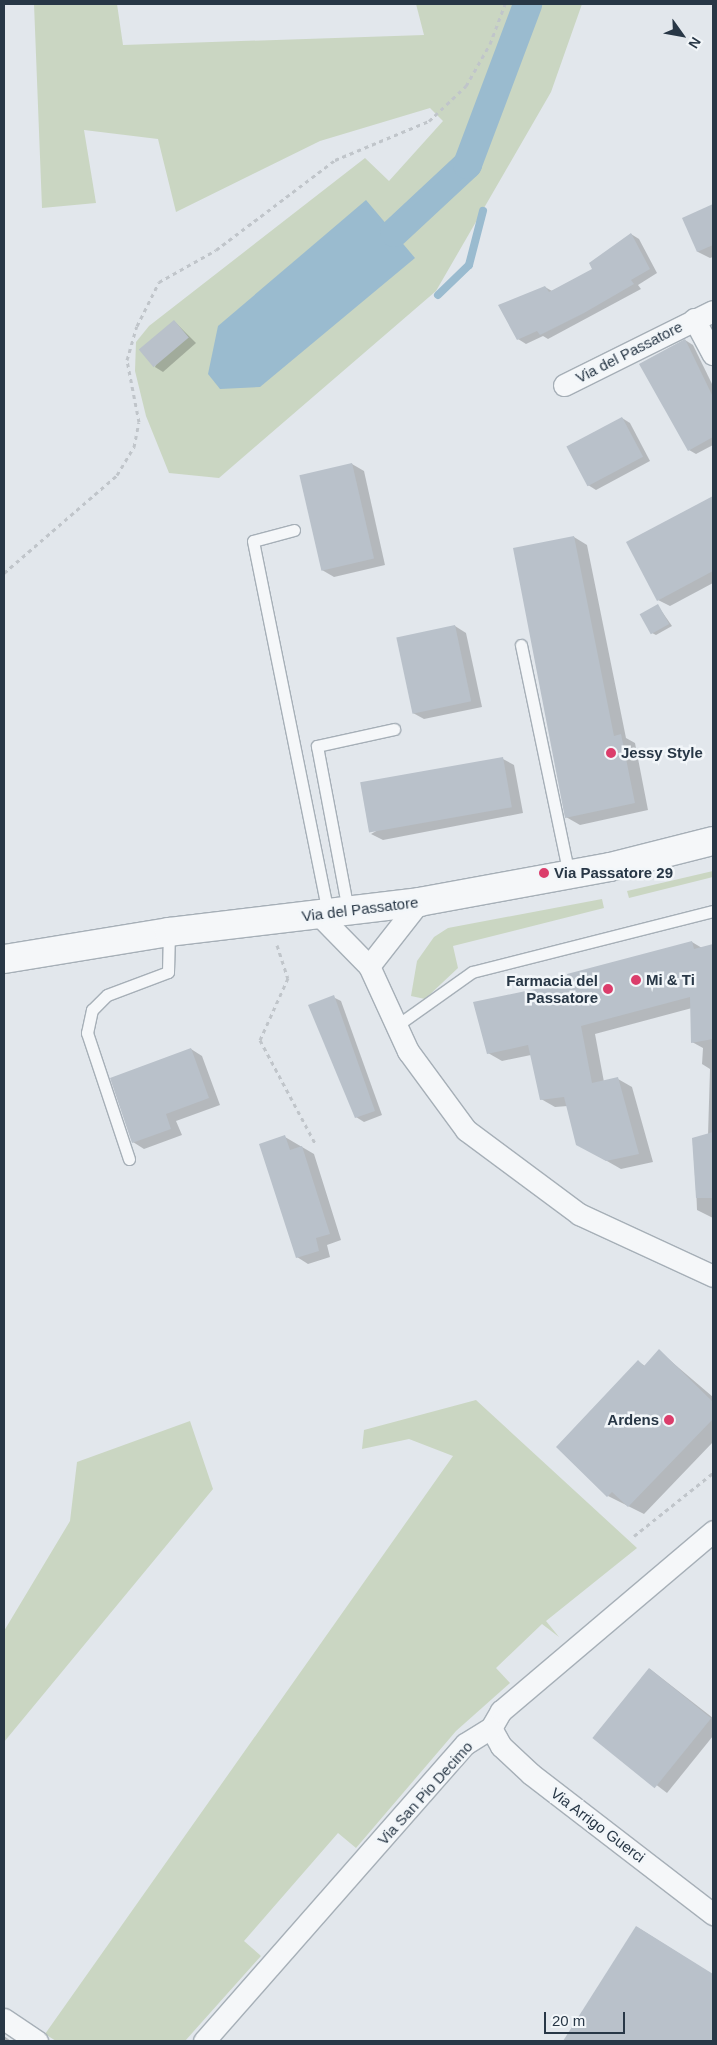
<!DOCTYPE html>
<style>
body{margin:0}
#map{position:relative;width:717px;height:2045px;overflow:hidden;background:#e2e7ec;font-family:Helvetica,sans-serif}
div>[style]{position:absolute}
[style*='--x']{left:calc(var(--x)*1px);top:calc(var(--y)*1px);width:calc(var(--w)*1px);rotate:calc(var(--a)*1deg)}
.green>*{inset:0;background:#cad6c2}
.water>*{inset:0;background:#9abbcf}
.shadow>*{inset:0;background:#0003}
.stream>*{height:8px;margin:-4px;padding:0 4px;transform-origin:4px;border-radius:4px;background:#9abbcf}
.canal>*{height:29px;margin:-14.5px;padding:0 14.5px;transform-origin:14.5px;border-radius:14.5px;background:#9abbcf}
.building>*{inset:0;background:#b9c1ca;transform-origin:0 0}
.path>*{height:3px;margin-top:-1.5px;transform-origin:0;background:repeating-linear-gradient(90deg,#c0c5ca 0 4px,transparent 0 8px)}
.roads{filter:drop-shadow(1px 0 #a6afb7) drop-shadow(-1px 0 #a6afb7) drop-shadow(0 1px #a6afb7) drop-shadow(0 -1px #a6afb7)}
.service>*{height:11px;margin:-5.5px;padding:0 5.5px;transform-origin:5.5px;border-radius:5.5px;background:#f5f7f9}
.minor>*{height:21px;margin:-10.5px;padding:0 10.5px;transform-origin:10.5px;border-radius:10.5px;background:#f5f7f9}
.tertiary>*{height:28px;margin:-14px;padding:0 14px;transform-origin:14px;border-radius:14px;background:#f5f7f9}
.dots>*{width:14px;height:14px;translate:-50% -50%;box-sizing:border-box;border:2px solid #f2f6f9;border-radius:50%}
span{translate:-50% -50%;white-space:nowrap;text-align:center;line-height:1.15;-webkit-text-stroke:5px #f2f6f9;paint-order:stroke}
.street-label{font-size:15px;color:#283746}
.poi-label{font-size:15px;color:#283746;font-weight:700}
.left{translate:0 -50%;text-align:left}
.right{translate:-100% -50%;text-align:right}
.frame{position:absolute;inset:0;border:5px solid #283746;pointer-events:none}
.north{position:absolute;left:657px;top:10px;width:50px;height:50px;-webkit-text-stroke:4px #f2f6f9;paint-order:stroke;rotate:122deg;font-size:14px;font-weight:700;line-height:20px;text-align:center;color:#283746}
.north::after{content:'';display:block;margin:auto;width:18px;height:22px;background:#283746;clip-path:polygon(50% 0,100% 100%,50% 72%,0 100%)}
.scale{position:absolute;left:544px;top:2012px;width:81px;height:22px;box-sizing:border-box;border:2px solid #283746;border-top:0;padding-left:6px;font-size:15px;line-height:18px;white-space:nowrap;color:#283746;-webkit-text-stroke:4px #f2f6f9;paint-order:stroke}
</style>
<div id="map">
<div class="green">
<div style="clip-path:polygon(34px 4px,117px 4px,123px 45px,424px 35px,416px 4px,582px 4px,551px 92px,436px 291px,219px 478px,169px 473px,146px 416px,135px 371px,136px 342px,149px 326px,365px 158px,389px 181px,443px 121px,430px 108px,320px 141px,176px 212px,158px 139px,84px 130px,96px 203px,42px 208px)"></div>
<div style="clip-path:polygon(713px 871px,713px 877px,629px 898px,627px 891px)"></div>
<div style="clip-path:polygon(602px 899px,604px 908px,453px 946px,458px 968px,425px 999px,411px 996px,417px 961px,434px 937px,448px 928px)"></div>
<div style="clip-path:polygon(476px 1400px,637px 1548px,546px 1621px,559px 1637px,542px 1624px,496px 1668px,510px 1683px,456px 1731px,356px 1848px,338px 1833px,244px 1941px,261px 1956px,185px 2041px,56px 2041px,45px 2034px,453px 1456px,409px 1439px,362px 1449px,364px 1430px)"></div>
<div style="clip-path:polygon(190px 1421px,213px 1489px,4px 1742px,4px 1631px,70px 1521px,77px 1462px)"></div>
</div>
<div class="water">
<div style="clip-path:polygon(366px 200px,415px 258px,260px 387px,220px 389px,208px 374px,218px 326px)"></div>
</div>
<div class="shadow">
<div style="clip-path:polygon(713px 206px,713px 257px,710px 258px,698px 252px,684px 219px)"></div>
<div style="clip-path:polygon(631px 234px,639px 239px,657px 273px,638px 285px,641px 289px,548px 339px,543px 336px,526px 344px,518px 339px,545px 287px,552px 291px,594px 269px)"></div>
<div style="clip-path:polygon(174px 321px,196px 343px,163px 372px,155px 367px)"></div>
<div style="clip-path:polygon(685px 340px,693px 345px,713px 386px,713px 445px,696px 454px,689px 450px)"></div>
<div style="clip-path:polygon(622px 418px,630px 423px,650px 461px,596px 490px,588px 485px)"></div>
<div style="clip-path:polygon(352px 464px,364px 471px,385px 565px,334px 577px,322px 570px)"></div>
<div style="clip-path:polygon(713px 497px,713px 583px,670px 606px,658px 600px,628px 542px)"></div>
<div style="clip-path:polygon(574px 537px,587px 545px,626px 738px,635px 743px,648px 810px,580px 825px,566px 817px)"></div>
<div style="clip-path:polygon(658px 606px,672px 626px,656px 635px,652px 633px)"></div>
<div style="clip-path:polygon(455px 626px,466px 633px,482px 707px,424px 719px,413px 713px)"></div>
<div style="clip-path:polygon(503px 759px,514px 765px,523px 813px,383px 840px,371px 834px)"></div>
<div style="clip-path:polygon(692px 942px,702px 948px,713px 946px,713px 1218px,697px 1210px,694px 1138px,708px 1135px,710px 1069px,702px 1064px,703px 1048px,692px 1042px,692px 1008px,595px 1034px,604px 1082px,618px 1079px,632px 1087px,653px 1162px,621px 1169px,577px 1144px,568px 1106px,555px 1107px,541px 1099px,531px 1055px,502px 1061px,488px 1053px,571px 983px)"></div>
<div style="clip-path:polygon(333px 997px,341px 1001px,382px 1115px,364px 1122px,356px 1117px)"></div>
<div style="clip-path:polygon(191px 1049px,202px 1056px,220px 1105px,176px 1121px,182px 1135px,144px 1149px,133px 1142px)"></div>
<div style="clip-path:polygon(285px 1137px,314px 1154px,341px 1240px,327px 1245px,330px 1257px,308px 1264px,297px 1257px)"></div>
<div style="clip-path:polygon(659px 1351px,713px 1397px,713px 1442px,644px 1514px,608px 1496px,639px 1362px,645px 1366px)"></div>
<div style="clip-path:polygon(650px 1669px,713px 1718px,713px 1736px,667px 1793px,595px 1738px)"></div>
<div style="clip-path:polygon(637px 1927px,713px 1975px,713px 2041px,565px 2041px)"></div>
<div style="clip-path:polygon(4px 2036px,11px 2041px,4px 2041px)"></div>
</div>
<div class="stream">
<div style="--x:438;--y:295;--w:43;--a:-44.1"></div>
<div style="--x:469;--y:265;--w:56;--a:-75.5"></div>
</div>
<div class="canal">
<div style="--x:394;--y:232;--w:100;--a:-43"></div>
<div style="--x:467;--y:164;--w:171;--a:-69.4"></div>
</div>
<div class="building">
<div style="clip-path:polygon(713px 204px,713px 245px,697px 252px,682px 218px)"></div>
<div style="clip-path:polygon(631px 233px,650px 269px,631px 280px,634px 284px,584px 313px,540px 335px,537px 331px,517px 340px,498px 305px,545px 286px,549px 292px,592px 269px,589px 263px)"></div>
<div style="left:174px;top:320px;width:23px;height:46px;rotate:50deg"></div>
<div style="clip-path:polygon(685px 339px,713px 397px,713px 437px,688px 451px,639px 364px)"></div>
<div style="left:622px;top:417px;width:45px;height:63px;rotate:62deg"></div>
<div style="left:352px;top:463px;width:98px;height:54px;rotate:77deg"></div>
<div style="clip-path:polygon(713px 496px,713px 571px,657px 601px,626px 542px)"></div>
<div style="clip-path:polygon(574px 536px,614px 736px,621px 734px,635px 803px,565px 818px,513px 548px)"></div>
<div style="left:658px;top:604px;width:23px;height:21px;rotate:61deg"></div>
<div style="left:455px;top:625px;width:78px;height:60px;rotate:78deg"></div>
<div style="left:503px;top:757px;width:51px;height:145px;rotate:80deg"></div>
<div style="clip-path:polygon(692px 941px,694px 949px,713px 944px,713px 1039px,691px 1043px,690px 997px,581px 1026px,592px 1083px,618px 1077px,639px 1154px,606px 1161px,576px 1145px,564px 1097px,540px 1100px,528px 1045px,487px 1054px,473px 1002px,569px 982px,567px 974px)"></div>
<div style="clip-path:polygon(334px 995px,375px 1111px,355px 1118px,308px 1005px)"></div>
<div style="clip-path:polygon(191px 1048px,209px 1098px,166px 1114px,171px 1129px,132px 1143px,110px 1078px)"></div>
<div style="clip-path:polygon(713px 1132px,713px 1198px,696px 1198px,692px 1138px)"></div>
<div style="clip-path:polygon(285px 1135px,290px 1150px,302px 1146px,330px 1234px,316px 1238px,319px 1251px,296px 1258px,259px 1144px)"></div>
<div style="clip-path:polygon(659px 1349px,713px 1402px,713px 1419px,628px 1507px,612px 1492px,607px 1497px,556px 1447px,638px 1360px,644px 1366px)"></div>
<div style="left:649px;top:1668px;width:80px;height:90px;rotate:39deg"></div>
<div style="clip-path:polygon(636px 1926px,713px 1974px,713px 2041px,563px 2041px)"></div>
</div>
<div class="path">
<div style="--x:4;--y:573;--w:150;--a:-40.9"></div>
<div style="--x:117;--y:475;--w:33;--a:-59"></div>
<div style="--x:134;--y:447;--w:25;--a:-79"></div>
<div style="--x:139;--y:422;--w:63;--a:-101"></div>
<div style="--x:127;--y:360;--w:35;--a:-74"></div>
<div style="--x:137;--y:326;--w:49;--a:-63.4"></div>
<div style="--x:159;--y:282;--w:65;--a:-29.3"></div>
<div style="--x:216;--y:250;--w:149;--a:-37.1"></div>
<div style="--x:335;--y:160;--w:102;--a:-22.5"></div>
<div style="--x:429;--y:121;--w:51;--a:-43.4"></div>
<div style="--x:466;--y:86;--w:48;--a:-60.3"></div>
<div style="--x:490;--y:44;--w:43;--a:-69.4"></div>
<div style="--x:277;--y:945;--w:35;--a:72"></div>
<div style="--x:288;--y:978;--w:68;--a:114.3"></div>
<div style="--x:260;--y:1040;--w:117;--a:61.9"></div>
<div style="--x:634;--y:1536;--w:101;--a:-38.6"></div>
</div>
<div class="roads">
<div class="service">
<div style="--x:294;--y:530;--w:42;--a:165"></div>
<div style="--x:253;--y:541;--w:379;--a:78.6"></div>
<div style="--x:521;--y:645;--w:235;--a:78.2"></div>
<div style="--x:348;--y:910;--w:167;--a:-100.7"></div>
<div style="--x:317;--y:746;--w:79;--a:-12.4"></div>
<div style="--x:396;--y:1026;--w:93;--a:-35.4"></div>
<div style="--x:472;--y:972;--w:249;--a:-14.2"></div>
<div style="--x:129;--y:1159;--w:133;--a:-108.4"></div>
<div style="--x:87;--y:1033;--w:24;--a:-78"></div>
<div style="--x:92;--y:1010;--w:21;--a:-45"></div>
<div style="--x:107;--y:995;--w:65;--a:-20.7"></div>
<div style="--x:168;--y:972;--w:40;--a:-88.6"></div>
</div>
<div class="minor">
<div style="--x:694;--y:319;--w:40;--a:62"></div>
<div style="--x:564;--y:385;--w:166;--a:-26.4"></div>
<div style="--x:319;--y:915;--w:71;--a:45.6"></div>
<div style="--x:369;--y:966;--w:94;--a:65.4"></div>
<div style="--x:408;--y:1051;--w:98;--a:53.7"></div>
<div style="--x:466;--y:1130;--w:141;--a:36.6"></div>
<div style="--x:579;--y:1214;--w:148;--a:24.8"></div>
<div style="--x:369;--y:966;--w:81;--a:-52"></div>
<div style="--x:491;--y:1728;--w:21;--a:61"></div>
<div style="--x:501;--y:1746;--w:41;--a:43"></div>
<div style="--x:531;--y:1774;--w:230;--a:37.6"></div>
<div style="--x:4;--y:2019;--w:40;--a:34"></div>
<div style="--x:204;--y:2041;--w:395;--a:-48.7"></div>
<div style="--x:465;--y:1744;--w:31;--a:-32"></div>
<div style="--x:491;--y:1728;--w:20;--a:-60"></div>
<div style="--x:501;--y:1711;--w:278;--a:-40.3"></div>
</div>
<div class="tertiary">
<div style="--x:4;--y:959;--w:167;--a:-9.3"></div>
<div style="--x:169;--y:932;--w:252;--a:-6.8"></div>
<div style="--x:419;--y:902;--w:194;--a:-10.4"></div>
<div style="--x:610;--y:867;--w:106;--a:-14.2"></div>
</div>
</div>
<div class="dots">
<div style="left:611px;top:753px;background:#db3d6b"></div>
<div style="left:544px;top:873px;background:#db3d6b"></div>
<div style="left:636px;top:980px;background:#db3d6b"></div>
<div style="left:608px;top:989px;background:#db3d6b"></div>
<div style="left:669px;top:1420px;background:#db3d6b"></div>
</div>
<div class="street-label">
<span style="left:629px;top:352px;rotate:-27deg">Via del Passatore</span>
<span style="left:360px;top:909px;rotate:-7deg">Via del Passatore</span>
<span style="left:425px;top:1793px;rotate:-48deg">Via San Pio Decimo</span>
<span style="left:598px;top:1825px;rotate:37deg">Via Arrigo Guerci</span>
</div>
<div class="poi-label">
<span class="left" style="left:621px;top:753px">Jessy Style</span>
<span class="left" style="left:554px;top:873px">Via Passatore 29</span>
<span class="right" style="left:598px;top:989px">Farmacia del<br>Passatore</span>
<span class="left" style="left:646px;top:980px">Mi &amp; Ti</span>
<span class="right" style="left:659px;top:1420px">Ardens</span>
</div>
<div class="frame"></div>
<div class="north">N</div>
<div class="scale">20 m</div>
</div>
